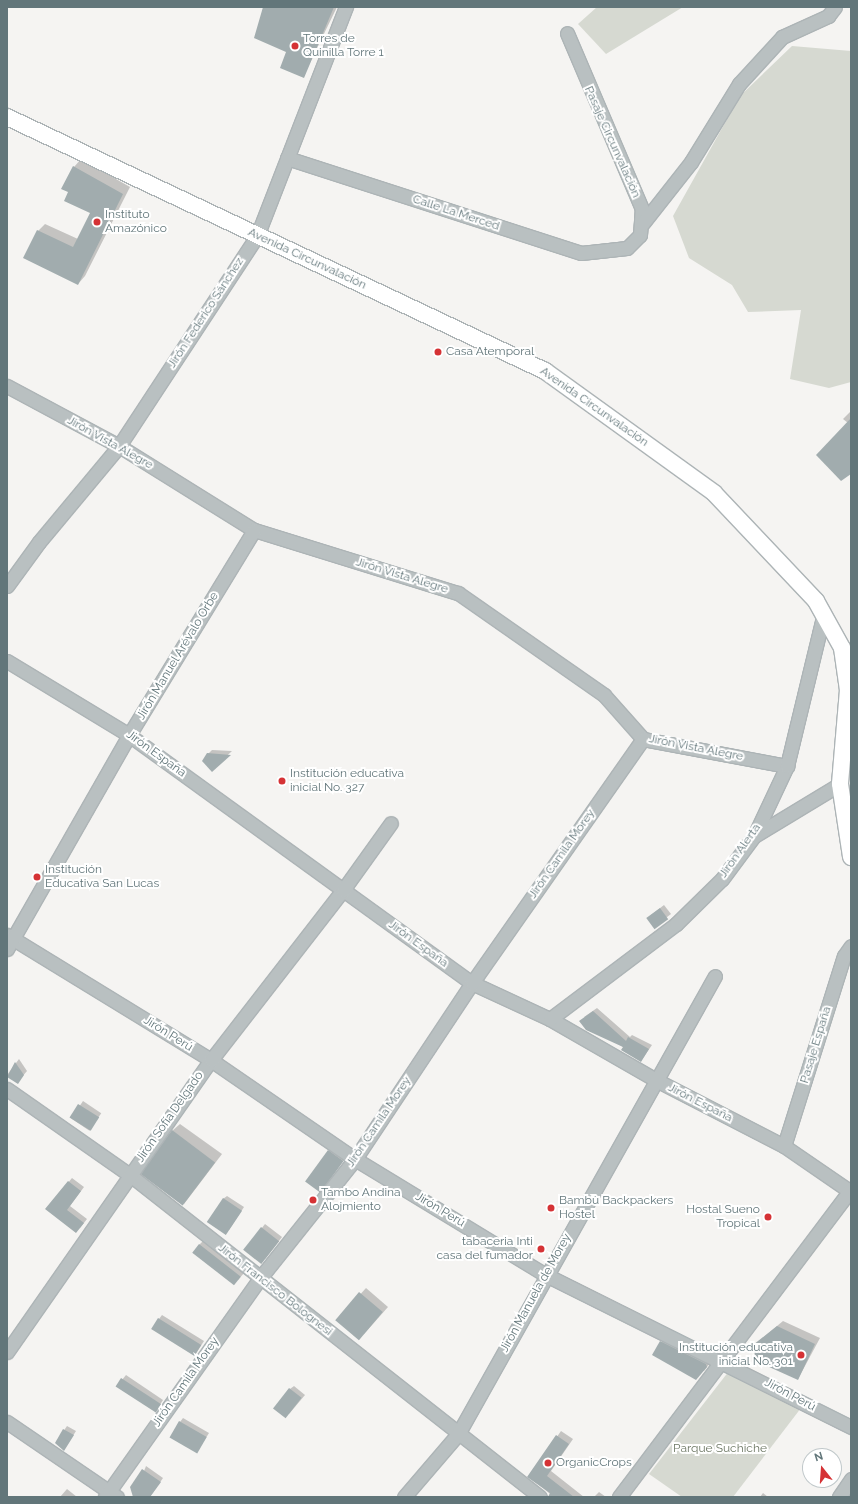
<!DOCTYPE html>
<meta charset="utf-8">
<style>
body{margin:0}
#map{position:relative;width:858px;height:1504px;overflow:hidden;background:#f5f4f2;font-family:Raleway,sans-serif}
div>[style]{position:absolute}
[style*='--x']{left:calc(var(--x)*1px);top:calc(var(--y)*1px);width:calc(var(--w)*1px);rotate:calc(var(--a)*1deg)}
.green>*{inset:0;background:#d6d9d1}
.shadow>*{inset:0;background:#0003;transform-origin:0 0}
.building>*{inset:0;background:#a1acae;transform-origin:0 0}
.roads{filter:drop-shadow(1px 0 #adb4b6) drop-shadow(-1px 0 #adb4b6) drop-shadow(0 1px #adb4b6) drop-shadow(0 -1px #adb4b6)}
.minor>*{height:13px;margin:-6.5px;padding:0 6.5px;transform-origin:6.5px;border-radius:6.5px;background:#b9c0c1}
.major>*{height:16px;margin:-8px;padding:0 8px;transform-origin:8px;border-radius:8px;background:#fff}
.dots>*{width:11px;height:11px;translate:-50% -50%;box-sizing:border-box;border:2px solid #fff;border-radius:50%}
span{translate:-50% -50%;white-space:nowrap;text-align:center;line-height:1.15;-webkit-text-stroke:4px #fff;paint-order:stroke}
.poi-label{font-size:12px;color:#62767a}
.left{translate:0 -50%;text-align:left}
.right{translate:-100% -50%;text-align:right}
.street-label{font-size:12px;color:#62767a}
.park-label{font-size:12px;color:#6d7865}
.frame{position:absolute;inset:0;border:8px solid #62767a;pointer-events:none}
.north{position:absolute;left:802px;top:1448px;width:40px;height:40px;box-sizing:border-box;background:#fff;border:1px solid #c0c8ca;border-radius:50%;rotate:343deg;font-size:11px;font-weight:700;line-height:16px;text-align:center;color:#62767a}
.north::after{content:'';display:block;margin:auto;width:14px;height:18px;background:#d53235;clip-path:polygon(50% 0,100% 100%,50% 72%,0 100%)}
</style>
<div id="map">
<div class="green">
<div style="clip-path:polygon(597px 7px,683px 7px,606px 54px,578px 24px)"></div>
<div style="clip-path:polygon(792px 46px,851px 51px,851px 382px,829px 388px,790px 379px,801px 310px,748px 312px,732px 285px,689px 258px,673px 216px,740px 96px)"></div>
<div style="clip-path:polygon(729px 1371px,801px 1408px,733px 1497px,682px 1497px,649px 1474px)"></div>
</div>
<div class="shadow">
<div style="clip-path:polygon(266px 7px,337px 7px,303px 77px,287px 51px)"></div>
<div style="clip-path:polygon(81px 159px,130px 187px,85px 276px,78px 284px,38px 231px,45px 224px,78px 239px,91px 212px,70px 192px,74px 167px)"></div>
<div style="clip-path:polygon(851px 411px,851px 473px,848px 423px,843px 419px)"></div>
<div style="clip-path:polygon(212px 750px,232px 751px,212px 770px,208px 754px)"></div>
<div style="clip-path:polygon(664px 905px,671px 914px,654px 927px,651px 915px)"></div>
<div style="clip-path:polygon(597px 1008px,630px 1037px,632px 1035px,652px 1045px,641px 1061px,584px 1017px)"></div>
<div style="clip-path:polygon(19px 1059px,27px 1071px,17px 1083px,7px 1075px)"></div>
<div style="left:83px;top:1101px;width:22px;height:21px;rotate:34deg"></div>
<div style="clip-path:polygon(180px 1124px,222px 1154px,184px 1204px,172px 1131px)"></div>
<div style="clip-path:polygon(334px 1146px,348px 1155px,318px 1191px,329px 1151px)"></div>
<div style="clip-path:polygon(72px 1178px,84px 1187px,70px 1206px,87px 1219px,80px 1228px,46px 1209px)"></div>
<div style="clip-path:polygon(227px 1196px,244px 1207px,229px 1230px,223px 1199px)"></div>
<div style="clip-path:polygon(265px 1224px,282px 1237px,265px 1259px,245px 1250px)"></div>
<div style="clip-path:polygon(203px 1241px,244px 1273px,238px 1280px,199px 1245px)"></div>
<div style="clip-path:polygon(366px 1288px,388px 1307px,364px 1334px,337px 1320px)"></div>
<div style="clip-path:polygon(162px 1315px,204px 1341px,195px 1355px,159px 1319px)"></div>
<div style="clip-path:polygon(783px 1321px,820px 1338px,798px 1379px,754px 1345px)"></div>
<div style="clip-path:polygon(668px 1334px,713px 1359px,704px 1371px,653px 1355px)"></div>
<div style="clip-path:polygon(126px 1375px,163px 1400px,158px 1408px,117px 1386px)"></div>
<div style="clip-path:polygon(294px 1386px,305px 1395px,289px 1414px,290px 1389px)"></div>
<div style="clip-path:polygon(183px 1418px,209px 1433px,197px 1452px,180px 1422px)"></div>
<div style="clip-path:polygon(67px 1426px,76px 1431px,64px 1450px,56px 1442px)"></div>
<div style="clip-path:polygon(561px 1431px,573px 1439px,551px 1471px,584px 1497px,554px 1497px,529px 1477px)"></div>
<div style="clip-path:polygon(146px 1466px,163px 1478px,150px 1497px,134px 1497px)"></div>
<div style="clip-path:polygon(67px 1489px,77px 1497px,60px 1497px)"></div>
<div style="clip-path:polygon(599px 1492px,606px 1497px,594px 1497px)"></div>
<div style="clip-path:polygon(763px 1493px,768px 1497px,760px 1497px)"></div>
</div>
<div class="building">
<div style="clip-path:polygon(263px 7px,334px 7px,304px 78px,280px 68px,286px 52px,254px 38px)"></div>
<div style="clip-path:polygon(73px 166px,123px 194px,78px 285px,23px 258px,37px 230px,73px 247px,90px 213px,64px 201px,68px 192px,61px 189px)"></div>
<div style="clip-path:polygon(851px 418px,851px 474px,841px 481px,816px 455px)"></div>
<div style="clip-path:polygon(207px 753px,231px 755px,212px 772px,202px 761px)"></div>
<div style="left:660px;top:908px;width:14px;height:17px;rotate:54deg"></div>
<div style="clip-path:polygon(593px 1011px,626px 1041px,628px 1037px,649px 1049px,641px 1062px,621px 1050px,623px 1047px,586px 1030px,579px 1021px)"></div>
<div style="clip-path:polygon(15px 1062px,24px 1075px,18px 1084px,7px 1077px)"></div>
<div style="left:78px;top:1104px;width:25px;height:16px;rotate:32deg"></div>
<div style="left:172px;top:1130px;width:54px;height:54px;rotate:37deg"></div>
<div style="left:328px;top:1150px;width:19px;height:39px;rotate:36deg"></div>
<div style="clip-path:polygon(68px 1181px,81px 1191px,67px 1210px,84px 1223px,76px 1233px,45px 1209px)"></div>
<div style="left:223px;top:1198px;width:23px;height:29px;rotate:34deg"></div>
<div style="left:261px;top:1227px;width:23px;height:29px;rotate:38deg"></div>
<div style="left:199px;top:1244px;width:53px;height:11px;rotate:38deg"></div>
<div style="left:359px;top:1292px;width:31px;height:37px;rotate:40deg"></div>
<div style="left:158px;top:1318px;width:51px;height:13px;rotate:32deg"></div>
<div style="clip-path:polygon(777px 1326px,815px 1344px,798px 1380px,756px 1361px,753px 1345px)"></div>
<div style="clip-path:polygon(660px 1341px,706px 1364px,707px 1367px,696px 1380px,652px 1355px)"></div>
<div style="left:121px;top:1378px;width:48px;height:10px;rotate:33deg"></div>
<div style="left:289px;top:1388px;width:16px;height:26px;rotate:38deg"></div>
<div style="left:179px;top:1421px;width:32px;height:19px;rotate:30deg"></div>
<div style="clip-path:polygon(63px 1429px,74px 1435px,64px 1451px,55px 1443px)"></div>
<div style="clip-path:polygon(556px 1435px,569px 1444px,547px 1476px,574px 1497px,548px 1497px,550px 1493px,527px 1477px)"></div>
<div style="clip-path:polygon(142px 1469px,161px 1482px,150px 1497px,133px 1497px,130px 1487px)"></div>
</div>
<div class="roads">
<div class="minor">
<div style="--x:287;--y:158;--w:309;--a:17.9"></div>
<div style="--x:581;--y:253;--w:46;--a:-6.2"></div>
<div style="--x:627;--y:248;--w:18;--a:-45"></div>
<div style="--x:640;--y:235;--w:26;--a:-86"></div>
<div style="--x:642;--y:209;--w:191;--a:-113.1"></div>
<div style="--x:643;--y:223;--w:78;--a:-51.8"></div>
<div style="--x:691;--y:162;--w:92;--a:-58.4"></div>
<div style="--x:739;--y:84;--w:64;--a:-47.5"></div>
<div style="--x:782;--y:37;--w:51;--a:-24.5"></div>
<div style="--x:828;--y:16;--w:11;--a:-52"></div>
<div style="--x:7;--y:386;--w:127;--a:28.2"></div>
<div style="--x:119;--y:446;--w:159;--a:31.9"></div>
<div style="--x:254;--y:530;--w:214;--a:17.2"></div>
<div style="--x:458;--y:593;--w:178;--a:34.9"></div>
<div style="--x:604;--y:695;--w:59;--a:48.4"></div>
<div style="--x:643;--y:739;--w:147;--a:10.6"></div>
<div style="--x:7;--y:586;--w:54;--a:-54"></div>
<div style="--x:39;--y:542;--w:125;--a:-50.2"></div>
<div style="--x:119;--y:446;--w:251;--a:-56.7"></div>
<div style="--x:257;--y:236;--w:246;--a:-68.8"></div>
<div style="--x:7;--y:661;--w:143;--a:31.2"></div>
<div style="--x:129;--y:735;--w:423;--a:35.9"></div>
<div style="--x:472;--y:983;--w:86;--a:24.8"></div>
<div style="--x:550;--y:1019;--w:122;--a:29.9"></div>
<div style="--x:656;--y:1080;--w:144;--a:27.3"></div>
<div style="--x:784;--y:1146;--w:81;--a:34.5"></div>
<div style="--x:754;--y:836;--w:100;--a:-31.2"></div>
<div style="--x:7;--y:935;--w:239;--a:31.5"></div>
<div style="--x:211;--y:1060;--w:175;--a:34.5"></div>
<div style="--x:355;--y:1159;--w:223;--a:31.3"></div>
<div style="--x:546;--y:1275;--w:341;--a:26.5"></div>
<div style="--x:7;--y:949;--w:246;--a:-60.3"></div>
<div style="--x:129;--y:735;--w:240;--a:-58.6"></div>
<div style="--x:550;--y:1019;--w:158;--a:-37"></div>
<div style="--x:676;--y:924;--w:64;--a:-44.4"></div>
<div style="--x:722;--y:879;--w:54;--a:-53.3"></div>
<div style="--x:754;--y:836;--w:77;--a:-64.8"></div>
<div style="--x:787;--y:766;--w:157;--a:-76.4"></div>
<div style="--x:7;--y:1089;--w:150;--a:35"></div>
<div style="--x:130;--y:1175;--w:521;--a:38.14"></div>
<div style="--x:784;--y:1146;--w:199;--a:-72.5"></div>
<div style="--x:844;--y:956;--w:12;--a:-55"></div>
<div style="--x:7;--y:1352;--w:356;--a:-55.1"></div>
<div style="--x:211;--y:1060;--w:215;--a:-52.2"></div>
<div style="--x:343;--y:890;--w:82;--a:-54.4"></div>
<div style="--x:7;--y:1422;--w:133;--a:34.3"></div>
<div style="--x:105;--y:1497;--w:268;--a:-54.7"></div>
<div style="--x:260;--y:1278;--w:152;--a:-51.4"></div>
<div style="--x:355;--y:1159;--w:211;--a:-56.4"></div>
<div style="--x:472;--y:983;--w:298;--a:-55"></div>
<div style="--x:404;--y:1497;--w:83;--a:-49.4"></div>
<div style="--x:458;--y:1434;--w:525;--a:-60.7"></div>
<div style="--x:619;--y:1497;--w:386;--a:-53"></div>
<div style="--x:839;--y:1497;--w:22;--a:-56"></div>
</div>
<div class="major">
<div style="--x:7;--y:117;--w:595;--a:25.27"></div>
<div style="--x:545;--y:371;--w:208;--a:35.8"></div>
<div style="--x:714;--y:493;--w:149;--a:46.6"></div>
<div style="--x:816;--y:601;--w:54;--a:61"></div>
<div style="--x:842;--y:648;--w:42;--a:81.9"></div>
<div style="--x:848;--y:690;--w:94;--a:94.9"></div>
<div style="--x:840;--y:784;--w:74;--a:81.4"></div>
</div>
</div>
<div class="dots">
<div style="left:295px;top:46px;background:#d53235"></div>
<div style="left:97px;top:222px;background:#d53235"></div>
<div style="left:438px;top:352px;background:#d53235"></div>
<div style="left:282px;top:781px;background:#d53235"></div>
<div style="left:37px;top:877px;background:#d53235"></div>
<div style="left:313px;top:1200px;background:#d53235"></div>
<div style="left:551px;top:1208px;background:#d53235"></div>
<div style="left:768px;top:1217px;background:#d53235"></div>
<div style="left:541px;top:1249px;background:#d53235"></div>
<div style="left:801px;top:1355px;background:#d53235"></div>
<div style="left:548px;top:1463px;background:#d53235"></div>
</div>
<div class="poi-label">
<span class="left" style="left:303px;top:46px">Torres de<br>Quinilla Torre 1</span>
<span class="left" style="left:105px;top:222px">Instituto<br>Amazónico</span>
<span class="left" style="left:446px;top:352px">Casa Atemporal</span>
<span class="left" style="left:290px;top:781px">Institución educativa<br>inicial No. 327</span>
<span class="left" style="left:45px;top:877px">Institución<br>Educativa San Lucas</span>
<span class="left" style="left:321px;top:1200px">Tambo Andina<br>Alojmiento</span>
<span class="left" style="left:559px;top:1208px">Bambù Backpackers<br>Hostel</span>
<span class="right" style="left:760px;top:1217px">Hostal Sueno<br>Tropical</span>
<span class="right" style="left:533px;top:1249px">tabaceria Inti<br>casa del fumador</span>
<span class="right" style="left:793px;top:1355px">Institución educativa<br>inicial No. 301</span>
<span class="left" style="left:556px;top:1463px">OrganicCrops</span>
</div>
<div class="street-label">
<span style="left:612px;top:142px;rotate:66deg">Pasaje Circunvalación</span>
<span style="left:456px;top:213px;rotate:18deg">Calle La Merced</span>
<span style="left:307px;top:259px;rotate:25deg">Avenida Circunvalación</span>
<span style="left:206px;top:313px;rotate:-57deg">Jirón Federico Sánchez</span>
<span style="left:594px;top:407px;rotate:35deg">Avenida Circunvalación</span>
<span style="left:110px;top:443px;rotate:29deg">Jirón Vista Alegre</span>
<span style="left:402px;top:576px;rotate:17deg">Jirón Vista Alegre</span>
<span style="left:178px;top:656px;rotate:-59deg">Jirón Manuel Arévalo Orbe</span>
<span style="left:696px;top:748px;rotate:11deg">Jirón Vista Alegre</span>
<span style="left:156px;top:754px;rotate:36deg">Jirón España</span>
<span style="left:740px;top:851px;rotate:-55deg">Jirón Alerta</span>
<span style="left:562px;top:854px;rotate:-55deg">Jirón Camila Morey</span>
<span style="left:418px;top:944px;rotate:36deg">Jirón España</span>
<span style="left:168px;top:1034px;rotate:32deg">Jirón Perú</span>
<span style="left:816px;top:1045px;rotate:-73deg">Pasaje España</span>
<span style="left:700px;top:1103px;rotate:27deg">Jirón España</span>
<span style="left:170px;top:1117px;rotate:-55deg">Jirón Sofía Delgado</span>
<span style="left:379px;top:1122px;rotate:-56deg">Jirón Camila Morey</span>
<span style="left:440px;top:1210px;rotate:31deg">Jirón Perú</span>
<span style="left:275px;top:1290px;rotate:38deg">Jirón Francisco Bolognesi</span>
<span style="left:536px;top:1293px;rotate:-61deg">Jirón Manuela de Morey</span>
<span style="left:186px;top:1382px;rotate:-55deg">Jirón Camila Morey</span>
<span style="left:790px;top:1395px;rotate:28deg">Jirón Perú</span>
</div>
<div class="park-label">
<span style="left:720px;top:1449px">Parque Suchiche</span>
</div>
<div class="frame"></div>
<div class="north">N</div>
</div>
